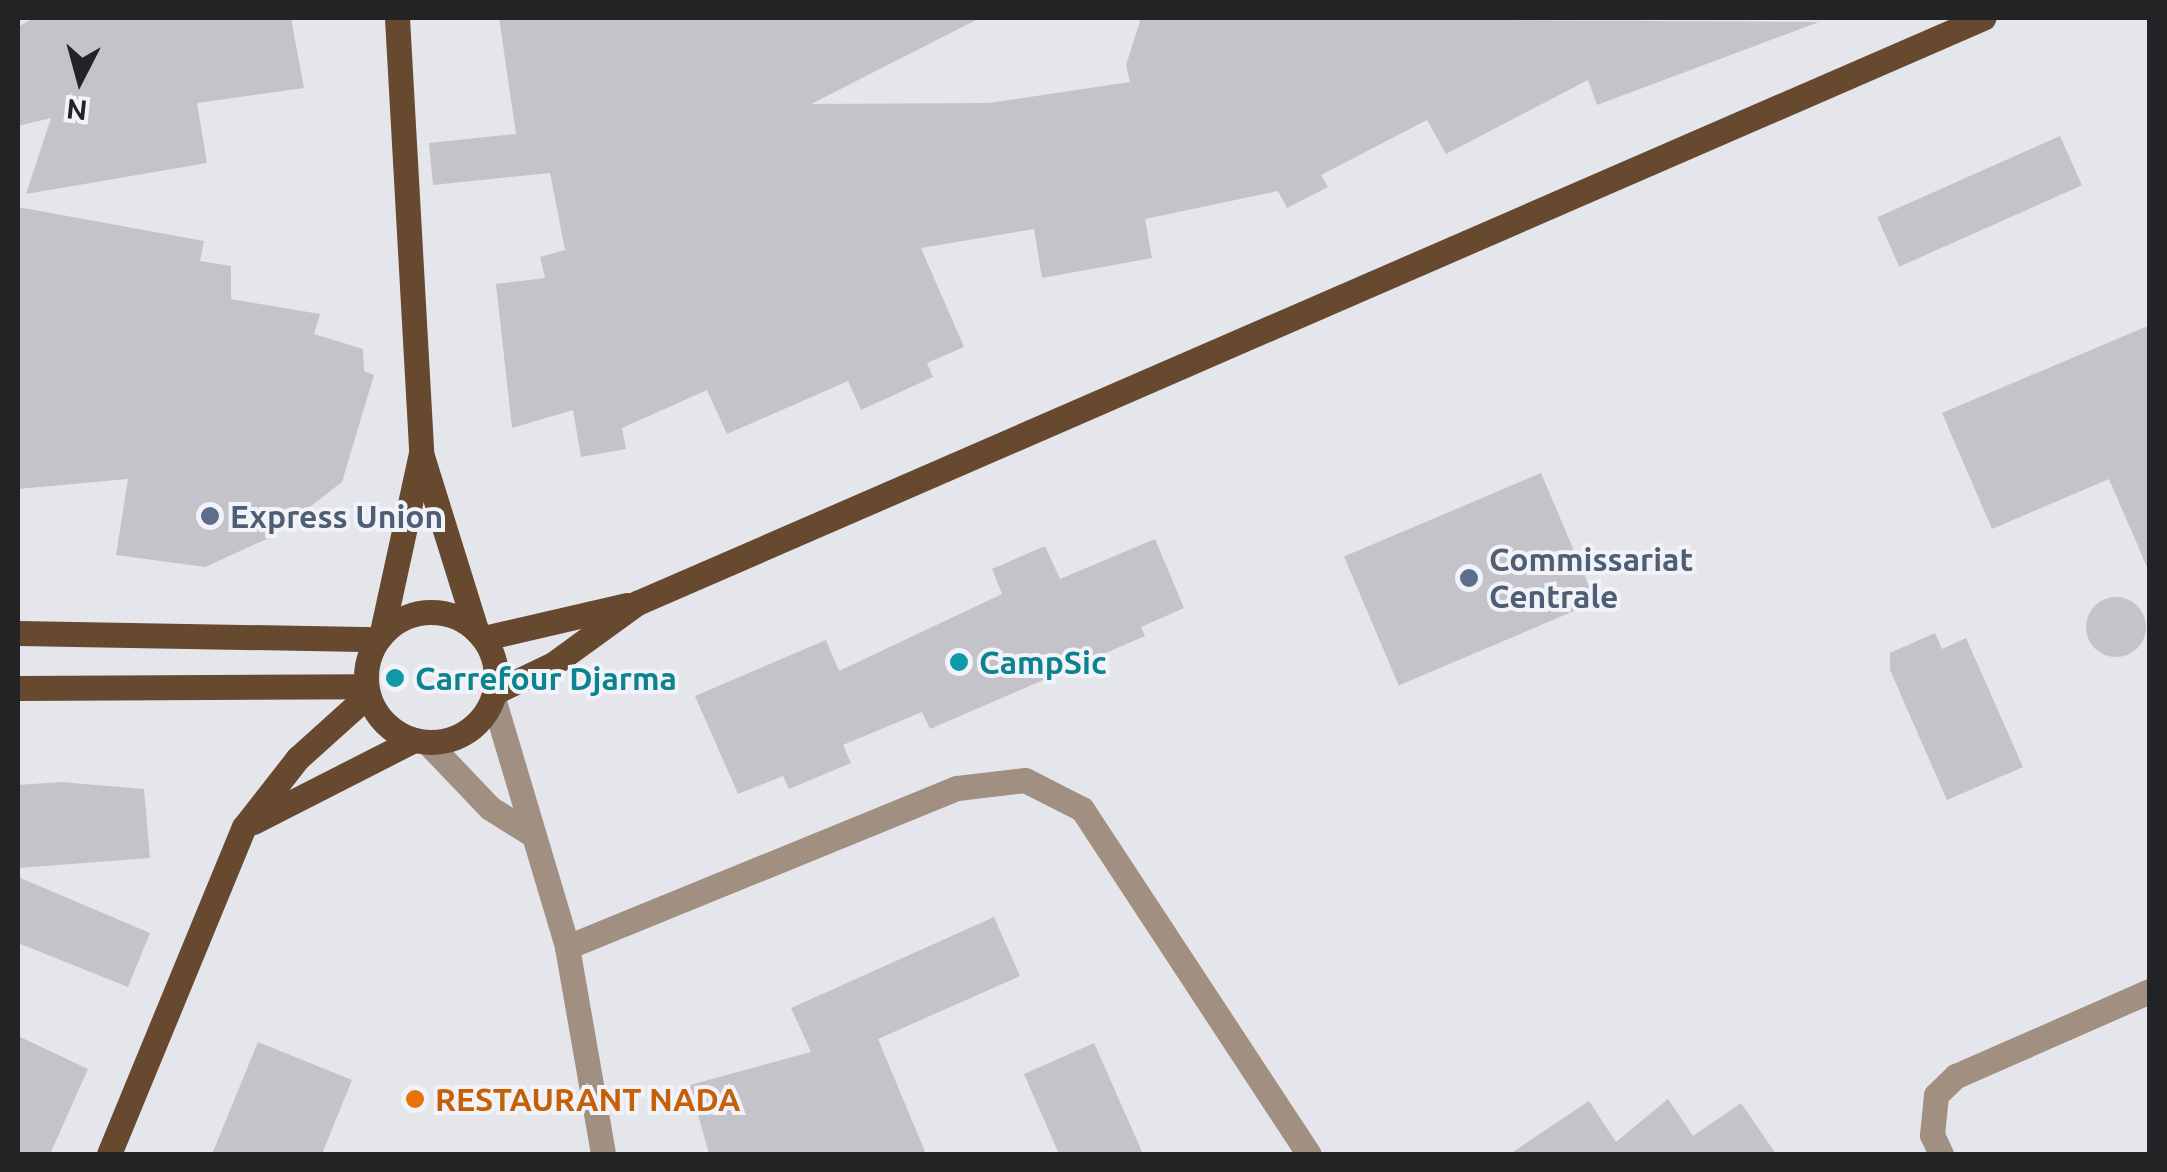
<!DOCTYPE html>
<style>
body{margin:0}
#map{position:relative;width:2167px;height:1172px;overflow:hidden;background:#e4e6ec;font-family:Ubuntu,sans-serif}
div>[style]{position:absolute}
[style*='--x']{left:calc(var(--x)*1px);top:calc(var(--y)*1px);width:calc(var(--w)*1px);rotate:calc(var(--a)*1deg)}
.building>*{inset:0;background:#c4c3ca;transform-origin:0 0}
.round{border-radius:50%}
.street>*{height:25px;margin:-12.5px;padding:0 12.5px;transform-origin:12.5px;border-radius:12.5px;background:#a19081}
.primary>*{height:25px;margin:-12.5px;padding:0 12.5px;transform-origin:12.5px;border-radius:12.5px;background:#67492f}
.primary>.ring{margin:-12.5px;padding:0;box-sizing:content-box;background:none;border:25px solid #67492f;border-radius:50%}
.dots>*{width:28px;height:28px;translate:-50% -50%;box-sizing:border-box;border:5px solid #f1f3f9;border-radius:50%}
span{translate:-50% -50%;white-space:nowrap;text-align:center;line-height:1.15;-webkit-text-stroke:8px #f1f3f9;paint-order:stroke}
.service-label{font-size:32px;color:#4e5e75;font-weight:700}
.left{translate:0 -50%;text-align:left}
.culture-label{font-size:32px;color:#0d838f;font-weight:700}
.food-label{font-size:32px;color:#c56008;font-weight:700}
.frame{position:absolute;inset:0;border:20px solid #222325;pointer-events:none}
.north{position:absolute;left:30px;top:30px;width:100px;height:100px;-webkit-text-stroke:8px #f1f3f9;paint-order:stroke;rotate:186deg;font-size:28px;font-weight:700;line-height:40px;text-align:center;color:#222325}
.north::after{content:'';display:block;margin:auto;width:35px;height:45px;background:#222325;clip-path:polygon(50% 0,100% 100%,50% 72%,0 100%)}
</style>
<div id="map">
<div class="building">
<div style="clip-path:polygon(34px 18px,291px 18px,304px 88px,197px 103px,207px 163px,26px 194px,51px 118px,18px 126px,18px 27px)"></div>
<div style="clip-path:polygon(499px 18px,980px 18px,811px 104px,989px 103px,1130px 82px,1126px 65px,1141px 18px,1819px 22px,1597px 105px,1588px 80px,1446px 154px,1427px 120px,1321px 175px,1328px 187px,1287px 208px,1278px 191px,1145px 219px,1152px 258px,1042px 278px,1034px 229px,921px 248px,964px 347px,927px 363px,933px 377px,861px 410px,848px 381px,727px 434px,707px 390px,622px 428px,626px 449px,581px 457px,573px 410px,512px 428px,496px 284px,545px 278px,540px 257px,565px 250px,550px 173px,433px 185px,429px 143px,516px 134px)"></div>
<div style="left:2060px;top:136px;width:54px;height:200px;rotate:66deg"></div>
<div style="clip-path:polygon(18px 207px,204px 241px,200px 261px,231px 266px,231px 299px,320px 314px,314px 334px,363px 349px,364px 371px,374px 375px,342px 482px,271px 537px,205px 567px,116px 555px,128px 479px,18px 489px)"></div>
<div style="clip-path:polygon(2150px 325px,2150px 574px,2109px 479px,1992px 529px,1942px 413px)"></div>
<div style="left:1541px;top:473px;width:140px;height:214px;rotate:67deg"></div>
<div style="clip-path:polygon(1155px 539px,1184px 608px,1141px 627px,1145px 636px,930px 729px,922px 712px,843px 745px,851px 763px,789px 789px,783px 776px,738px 794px,695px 696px,826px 640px,839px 671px,1002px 594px,992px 569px,1045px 546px,1060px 579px)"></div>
<div class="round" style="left:2086px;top:597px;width:60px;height:60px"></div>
<div style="clip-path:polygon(1935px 633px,1942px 649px,1966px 638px,2023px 767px,1947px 800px,1890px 670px,1890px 653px)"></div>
<div style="clip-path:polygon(61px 782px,144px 789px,150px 858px,18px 868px,18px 785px)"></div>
<div style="clip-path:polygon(18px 877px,150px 933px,128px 987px,18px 943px)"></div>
<div style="clip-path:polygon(994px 917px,1020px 976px,878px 1039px,926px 1154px,709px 1154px,690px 1085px,811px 1052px,791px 1008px)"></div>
<div style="clip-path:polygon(18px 1036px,88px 1069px,50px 1154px,18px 1154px)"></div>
<div style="clip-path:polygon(258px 1042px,352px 1080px,322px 1154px,212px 1154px)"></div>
<div style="clip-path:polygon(1094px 1043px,1143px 1154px,1059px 1154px,1024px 1074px)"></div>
<div style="clip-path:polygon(1668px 1099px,1693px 1136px,1741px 1103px,1776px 1154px,1510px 1154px,1589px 1101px,1616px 1142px)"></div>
</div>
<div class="street">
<div style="--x:493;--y:698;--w:260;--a:73.4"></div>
<div style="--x:567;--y:947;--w:210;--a:80.1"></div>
<div style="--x:427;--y:742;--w:91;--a:46.3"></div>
<div style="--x:490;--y:808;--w:47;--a:32"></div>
<div style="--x:567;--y:947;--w:421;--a:-22.2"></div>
<div style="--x:957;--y:788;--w:68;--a:-6.7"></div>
<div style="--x:1025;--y:780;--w:64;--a:27"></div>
<div style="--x:1082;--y:809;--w:413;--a:56.7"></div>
<div style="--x:1941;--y:1154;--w:21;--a:-115"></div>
<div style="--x:1932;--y:1135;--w:40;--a:-84.3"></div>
<div style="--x:1936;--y:1095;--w:28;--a:-44"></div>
<div style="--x:1956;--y:1076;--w:212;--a:-23.7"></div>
</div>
<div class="primary">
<div style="--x:397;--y:18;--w:436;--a:86.8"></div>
<div style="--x:421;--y:453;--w:185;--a:72.7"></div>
<div class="ring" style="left:366px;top:612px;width:105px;height:105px"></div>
<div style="--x:382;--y:632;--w:183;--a:-77.7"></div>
<div style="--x:18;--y:633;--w:359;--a:1"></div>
<div style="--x:484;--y:638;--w:147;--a:-13"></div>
<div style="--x:18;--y:688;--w:348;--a:-0.3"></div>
<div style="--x:495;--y:692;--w:64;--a:-25.8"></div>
<div style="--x:553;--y:664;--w:104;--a:-36"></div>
<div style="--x:637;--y:603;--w:1468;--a:-23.49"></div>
<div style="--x:253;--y:822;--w:181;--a:-27"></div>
<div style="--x:109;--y:1154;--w:354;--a:-67.6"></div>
<div style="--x:244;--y:827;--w:88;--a:-52"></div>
<div style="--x:298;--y:758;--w:94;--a:-42"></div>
</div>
<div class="dots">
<div style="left:210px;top:516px;background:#5c6f8a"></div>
<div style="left:1469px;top:578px;background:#5c6f8a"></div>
<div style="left:959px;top:662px;background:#0f9aa8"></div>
<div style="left:395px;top:678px;background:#0f9aa8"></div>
<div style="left:415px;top:1099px;background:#e8710a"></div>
</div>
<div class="service-label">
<span class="left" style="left:230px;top:516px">Express Union</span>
<span class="left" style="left:1489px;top:578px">Commissariat<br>Centrale</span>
</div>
<div class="culture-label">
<span class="left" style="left:979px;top:662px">CampSic</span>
<span class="left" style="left:415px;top:678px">Carrefour Djarma</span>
</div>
<div class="food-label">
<span class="left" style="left:435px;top:1099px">RESTAURANT NADA</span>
</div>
<div class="frame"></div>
<div class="north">N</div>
</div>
